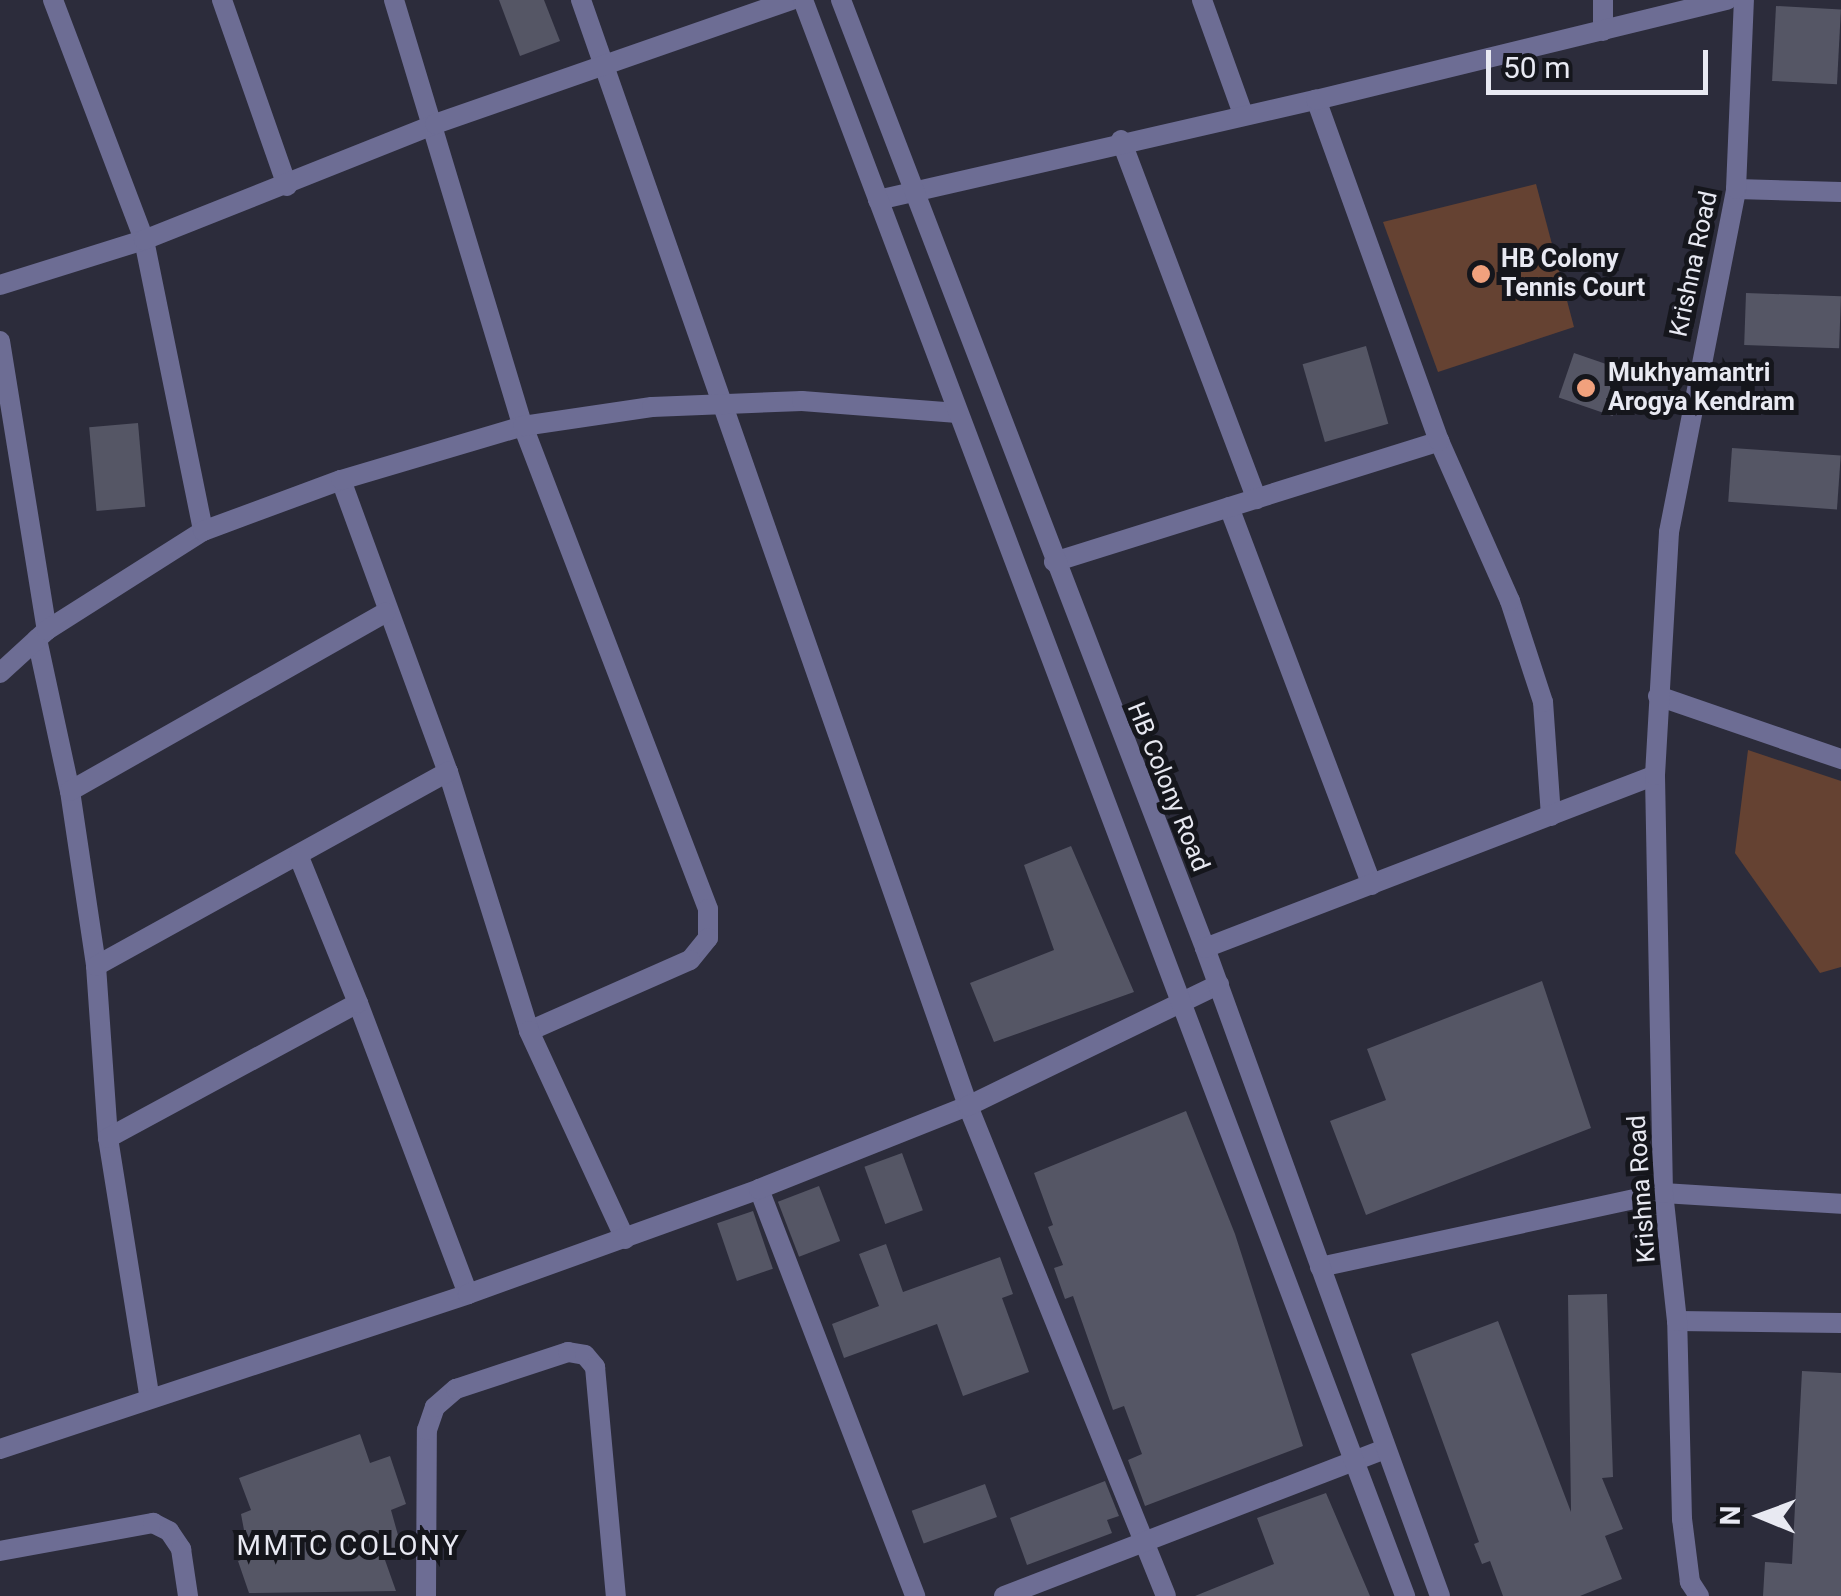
<!DOCTYPE html>
<style>
body{margin:0}
#map{position:relative;width:1841px;height:1596px;overflow:hidden;background:#2c2c3b;font-family:Roboto,sans-serif}
div>[style]{position:absolute}
[style*='--x']{left:calc(var(--x)*1px);top:calc(var(--y)*1px);width:calc(var(--w)*1px);rotate:calc(var(--a)*1deg)}
.green>*{inset:0;background:#654232}
.building>*{inset:0;background:#555665;transform-origin:0 0}
.minor>*{height:20px;margin:-10px;padding:0 10px;transform-origin:10px;border-radius:10px;background:#6d6d94}
.tertiary>*{height:20px;margin:-10px;padding:0 10px;transform-origin:10px;border-radius:10px;background:#6d6d94}
.dots>*{width:28px;height:28px;translate:-50% -50%;box-sizing:border-box;border:5px solid #15161c;border-radius:50%}
span{translate:-50% -50%;white-space:nowrap;text-align:center;line-height:1.15;-webkit-text-stroke:10px #15161c;paint-order:stroke}
.poi-label{font-size:25px;color:#e8e9f2;font-weight:700}
.left{translate:0 -50%;text-align:left}
.street-label{font-size:25px;color:#e8e9f2}
.neighbourhood-label{font-size:28px;color:#e8e9f2;letter-spacing:2.5px}
.north{position:absolute;left:1711px;top:1466px;width:100px;height:100px;-webkit-text-stroke:8px #15161c;paint-order:stroke;rotate:271deg;font-size:28px;font-weight:700;line-height:40px;text-align:center;color:#e8e9f2}
.north::after{content:'';display:block;margin:auto;width:35px;height:45px;background:#e8e9f2;clip-path:polygon(50% 0,100% 100%,50% 72%,0 100%)}
.scale{position:absolute;left:1486px;top:50px;width:222px;height:45px;box-sizing:border-box;border:5px solid #e8e9f2;border-top:0;padding-left:12px;font-size:30px;line-height:35px;white-space:nowrap;color:#e8e9f2;-webkit-text-stroke:8px #15161c;paint-order:stroke}
</style>
<div id="map">
<div class="green">
<div style="clip-path:polygon(1536px 184px,1574px 327px,1438px 372px,1383px 222px)"></div>
<div style="clip-path:polygon(1748px 750px,1841px 781px,1841px 967px,1820px 973px,1735px 853px)"></div>
</div>
<div class="building">
<div style="clip-path:polygon(499px 0,544px 0,560px 41px,520px 56px)"></div>
<div style="left:1776px;top:6px;width:65px;height:75px;rotate:3deg"></div>
<div style="left:1746px;top:293px;width:95px;height:52px;rotate:2deg"></div>
<div style="left:1366px;top:346px;width:81px;height:66px;rotate:74deg"></div>
<div style="left:1574px;top:353px;width:57px;height:47px;rotate:19deg"></div>
<div style="left:138px;top:423px;width:84px;height:49px;rotate:85deg"></div>
<div style="left:1732px;top:448px;width:109px;height:54px;rotate:4deg"></div>
<div style="clip-path:polygon(1071px 846px,1134px 992px,994px 1042px,970px 983px,1054px 950px,1024px 865px)"></div>
<div style="clip-path:polygon(1542px 981px,1591px 1128px,1366px 1215px,1330px 1121px,1386px 1100px,1367px 1049px)"></div>
<div style="clip-path:polygon(1186px 1111px,1235px 1234px,1303px 1446px,1145px 1506px,1128px 1460px,1142px 1454px,1124px 1406px,1113px 1410px,1073px 1296px,1065px 1299px,1054px 1268px,1063px 1265px,1048px 1227px,1053px 1225px,1034px 1173px)"></div>
<div style="left:902px;top:1153px;width:61px;height:40px;rotate:70deg"></div>
<div style="left:819px;top:1186px;width:59px;height:44px;rotate:69deg"></div>
<div style="left:753px;top:1211px;width:61px;height:38px;rotate:71deg"></div>
<div style="clip-path:polygon(886px 1244px,903px 1292px,1000px 1257px,1013px 1294px,1002px 1298px,1029px 1372px,963px 1396px,937px 1324px,844px 1358px,832px 1324px,879px 1306px,859px 1254px)"></div>
<div style="clip-path:polygon(1607px 1294px,1613px 1477px,1602px 1478px,1623px 1529px,1605px 1536px,1622px 1579px,1580px 1596px,1503px 1596px,1490px 1561px,1482px 1564px,1474px 1544px,1479px 1542px,1411px 1354px,1498px 1321px,1571px 1512px,1568px 1295px)"></div>
<div style="clip-path:polygon(1802px 1371px,1841px 1373px,1841px 1596px,1763px 1596px,1765px 1562px,1792px 1564px)"></div>
<div style="clip-path:polygon(360px 1434px,370px 1463px,390px 1456px,406px 1504px,391px 1510px,403px 1553px,385px 1560px,396px 1591px,249px 1593px,238px 1561px,249px 1557px,241px 1514px,251px 1510px,239px 1478px)"></div>
<div style="clip-path:polygon(1105px 1481px,1119px 1516px,1107px 1520px,1112px 1533px,1027px 1565px,1010px 1518px)"></div>
<div style="left:985px;top:1484px;width:35px;height:78px;rotate:70deg"></div>
<div style="clip-path:polygon(1326px 1493px,1370px 1596px,1195px 1596px,1274px 1564px,1257px 1518px)"></div>
</div>
<div class="minor">
<div style="--x:53;--y:0;--w:257;--a:69.2"></div>
<div style="--x:144;--y:240;--w:297;--a:78.5"></div>
<div style="--x:222;--y:0;--w:197;--a:70.7"></div>
<div style="--x:394;--y:0;--w:445;--a:73.2"></div>
<div style="--x:523;--y:426;--w:517;--a:69.04"></div>
<div style="--x:708;--y:909;--w:29;--a:90"></div>
<div style="--x:708;--y:938;--w:28;--a:129"></div>
<div style="--x:690;--y:960;--w:176;--a:156.2"></div>
<div style="--x:581;--y:0;--w:1172;--a:70.71"></div>
<div style="--x:968;--y:1106;--w:528;--a:68"></div>
<div style="--x:1202;--y:0;--w:121;--a:70.2"></div>
<div style="--x:1603;--y:31;--w:31;--a:-90"></div>
<div style="--x:1121;--y:140;--w:384;--a:69.3"></div>
<div style="--x:1736;--y:189;--w:105;--a:1.6"></div>
<div style="--x:878;--y:200;--w:449;--a:-12.9"></div>
<div style="--x:0;--y:285;--w:151;--a:-17.4"></div>
<div style="--x:144;--y:240;--w:313;--a:-21.7"></div>
<div style="--x:435;--y:124;--w:378;--a:-19.2"></div>
<div style="--x:0;--y:341;--w:293;--a:80.8"></div>
<div style="--x:341;--y:480;--w:311;--a:69.9"></div>
<div style="--x:448;--y:772;--w:271;--a:72.6"></div>
<div style="--x:529;--y:1031;--w:229;--a:65.2"></div>
<div style="--x:1229;--y:507;--w:404;--a:69.3"></div>
<div style="--x:1054;--y:562;--w:404;--a:-17.4"></div>
<div style="--x:37;--y:639;--w:156;--a:77.8"></div>
<div style="--x:70;--y:791;--w:177;--a:81.5"></div>
<div style="--x:96;--y:966;--w:172;--a:86"></div>
<div style="--x:108;--y:1138;--w:260;--a:80.9"></div>
<div style="--x:0;--y:673;--w:64;--a:-42.5"></div>
<div style="--x:47;--y:630;--w:185;--a:-32.4"></div>
<div style="--x:203;--y:531;--w:147;--a:-20.3"></div>
<div style="--x:341;--y:480;--w:190;--a:-16.5"></div>
<div style="--x:523;--y:426;--w:130;--a:-8.4"></div>
<div style="--x:652;--y:407;--w:150;--a:-2.3"></div>
<div style="--x:802;--y:401;--w:156;--a:4.4"></div>
<div style="--x:1658;--y:696;--w:194;--a:19"></div>
<div style="--x:70;--y:791;--w:362;--a:-29.5"></div>
<div style="--x:1551;--y:816;--w:114;--a:-94"></div>
<div style="--x:1543;--y:702;--w:106;--a:-108.1"></div>
<div style="--x:1510;--y:601;--w:175;--a:-113.9"></div>
<div style="--x:1439;--y:441;--w:363;--a:-109.8"></div>
<div style="--x:1316;--y:100;--w:423;--a:-13.7"></div>
<div style="--x:96;--y:966;--w:402;--a:-28.9"></div>
<div style="--x:358;--y:1003;--w:311;--a:69.3"></div>
<div style="--x:108;--y:1138;--w:284;--a:-28.4"></div>
<div style="--x:358;--y:1003;--w:157;--a:-112"></div>
<div style="--x:759;--y:1189;--w:436;--a:69"></div>
<div style="--x:1320;--y:1267;--w:351;--a:-12.2"></div>
<div style="--x:1663;--y:1193;--w:178;--a:3.5"></div>
<div style="--x:1677;--y:1321;--w:164;--a:0.7"></div>
<div style="--x:0;--y:1449;--w:493;--a:-18.3"></div>
<div style="--x:468;--y:1294;--w:309;--a:-19.8"></div>
<div style="--x:759;--y:1189;--w:225;--a:-21.7"></div>
<div style="--x:968;--y:1106;--w:279;--a:-25.9"></div>
<div style="--x:0;--y:1551;--w:156;--a:-10.4"></div>
<div style="--x:153;--y:1523;--w:18;--a:27"></div>
<div style="--x:169;--y:1531;--w:22;--a:56"></div>
<div style="--x:181;--y:1549;--w:48;--a:81.5"></div>
<div style="--x:426;--y:1596;--w:166;--a:-89.7"></div>
<div style="--x:427;--y:1430;--w:24;--a:-71"></div>
<div style="--x:435;--y:1407;--w:28;--a:-41"></div>
<div style="--x:456;--y:1389;--w:118;--a:-18.3"></div>
<div style="--x:568;--y:1352;--w:17;--a:10"></div>
<div style="--x:585;--y:1355;--w:16;--a:50"></div>
<div style="--x:595;--y:1367;--w:230;--a:84.8"></div>
<div style="--x:1004;--y:1596;--w:408;--a:-21.1"></div>
</div>
<div class="tertiary">
<div style="--x:803;--y:0;--w:1706;--a:69.33"></div>
<div style="--x:841;--y:0;--w:1015;--a:68.99"></div>
<div style="--x:1205;--y:948;--w:689;--a:70.07"></div>
<div style="--x:1205;--y:948;--w:482;--a:-21"></div>
<div style="--x:1699;--y:1596;--w:17;--a:-123"></div>
<div style="--x:1690;--y:1582;--w:64;--a:-97.2"></div>
<div style="--x:1682;--y:1519;--w:198;--a:-91.4"></div>
<div style="--x:1677;--y:1321;--w:129;--a:-96.2"></div>
<div style="--x:1663;--y:1193;--w:418;--a:-91.1"></div>
<div style="--x:1655;--y:775;--w:243;--a:-86.7"></div>
<div style="--x:1669;--y:532;--w:349;--a:-78.9"></div>
<div style="--x:1736;--y:189;--w:189;--a:-87.6"></div>
</div>
<div class="dots">
<div style="left:1481px;top:274px;background:#f1a17d"></div>
<div style="left:1586px;top:388px;background:#f1a17d"></div>
</div>
<div class="poi-label">
<span class="left" style="left:1501px;top:274px">HB Colony<br>Tennis Court</span>
<span class="left" style="left:1608px;top:388px">Mukhyamantri<br>Arogya Kendram</span>
</div>
<div class="street-label">
<span style="left:1694px;top:264px;rotate:-78deg">Krishna Road</span>
<span style="left:1168px;top:787px;rotate:68deg">HB Colony Road</span>
<span style="left:1642px;top:1189px;rotate:-94deg">Krishna Road</span>
</div>
<div class="neighbourhood-label">
<span style="left:349px;top:1546px">MMTC COLONY</span>
</div>
<div class="north">N</div>
<div class="scale">50 m</div>
</div>
